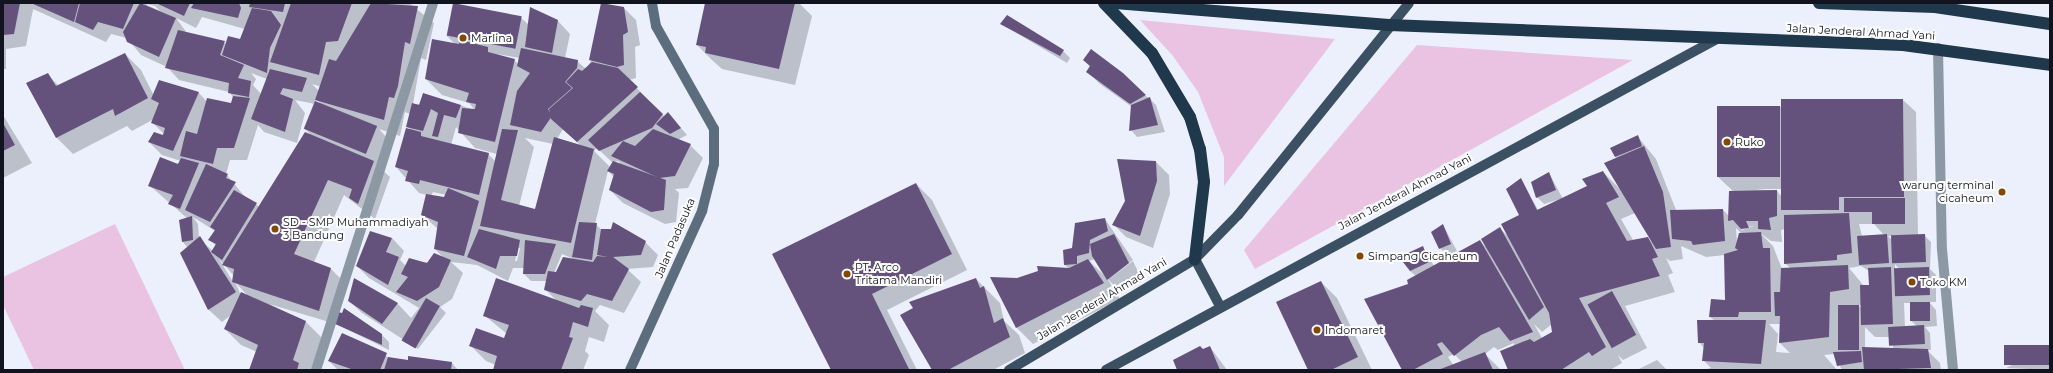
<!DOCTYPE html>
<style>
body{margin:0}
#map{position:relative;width:2053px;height:373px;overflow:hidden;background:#ecf0fd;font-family:Montserrat,sans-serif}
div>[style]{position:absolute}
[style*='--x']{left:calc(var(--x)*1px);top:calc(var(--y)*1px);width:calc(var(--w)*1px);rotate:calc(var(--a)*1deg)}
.green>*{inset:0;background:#eac3e2}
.shadow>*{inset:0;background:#0003}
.building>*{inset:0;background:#64527d;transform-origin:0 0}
.street>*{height:10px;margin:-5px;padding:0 5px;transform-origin:5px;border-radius:5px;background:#8c98a3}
.secondary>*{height:10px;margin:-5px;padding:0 5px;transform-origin:5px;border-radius:5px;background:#5c6e7d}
.primary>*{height:10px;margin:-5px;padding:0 5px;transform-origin:5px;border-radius:5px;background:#3b5063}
.highway>*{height:12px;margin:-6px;padding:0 6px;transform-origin:6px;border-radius:6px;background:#1f384c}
.dots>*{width:11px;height:11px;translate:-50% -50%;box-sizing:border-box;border:2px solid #fdfdfd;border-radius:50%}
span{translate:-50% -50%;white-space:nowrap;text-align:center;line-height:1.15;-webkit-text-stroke:4px #fdfdfd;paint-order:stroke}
.street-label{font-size:11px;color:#11141f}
.poi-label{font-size:11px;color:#11141f}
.left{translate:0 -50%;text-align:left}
.right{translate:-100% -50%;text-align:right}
.frame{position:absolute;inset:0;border:4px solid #11141f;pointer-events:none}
</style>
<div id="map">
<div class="green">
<div style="clip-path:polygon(1140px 20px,1335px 39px,1224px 186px,1224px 157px,1198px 92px,1173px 56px)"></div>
<div style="clip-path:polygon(1417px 45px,1633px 60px,1255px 269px,1244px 250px)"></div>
<div style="clip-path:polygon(115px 224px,185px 370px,34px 370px,3px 305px,3px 277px)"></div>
</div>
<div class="shadow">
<div style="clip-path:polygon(evenodd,3px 3px,409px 3px,434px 23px,426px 60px,421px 58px,413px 104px,460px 105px,476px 111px,469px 103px,442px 95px,426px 79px,456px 45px,446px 35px,521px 18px,529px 25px,558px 21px,570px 34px,565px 58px,577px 61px,586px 69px,624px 8px,636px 20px,640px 45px,635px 47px,636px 78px,629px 80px,665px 117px,668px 113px,687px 135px,677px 140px,690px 145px,703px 158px,688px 188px,675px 189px,679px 193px,676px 222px,665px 224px,623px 203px,610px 190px,614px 177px,608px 171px,595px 224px,602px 230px,645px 242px,658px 255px,653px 267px,627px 269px,641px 282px,624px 313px,600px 305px,595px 311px,609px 325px,604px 342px,589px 337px,585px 351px,589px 355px,583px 370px,495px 370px,496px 365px,486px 361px,470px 345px,504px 339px,507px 334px,484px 315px,558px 302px,545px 289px,547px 281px,531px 281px,524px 274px,525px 268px,513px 268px,508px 281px,477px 265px,451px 262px,463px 273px,452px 299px,440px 307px,446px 313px,418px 349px,362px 313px,349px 301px,354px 280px,398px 304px,411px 318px,419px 308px,369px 278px,357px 266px,392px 238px,404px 251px,400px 260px,406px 266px,445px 259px,435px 249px,438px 229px,422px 215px,427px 195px,419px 193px,396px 167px,411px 130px,407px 126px,410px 114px,405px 112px,400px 136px,379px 129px,389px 140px,379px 167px,390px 177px,375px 219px,344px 195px,314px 262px,331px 269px,347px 285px,339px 313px,382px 335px,389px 342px,389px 350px,336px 324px,269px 304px,306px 322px,322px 338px,311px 370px,250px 370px,257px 352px,241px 345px,225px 329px,231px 315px,222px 322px,209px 310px,182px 254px,188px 248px,183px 242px,180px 221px,188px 219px,149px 185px,181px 161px,162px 155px,149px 142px,164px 134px,153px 123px,154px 119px,132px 131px,127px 126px,73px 154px,57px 138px,27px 84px,47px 74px,59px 86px,125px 54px,141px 70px,154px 96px,199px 93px,207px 102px,232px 104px,234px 98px,229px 92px,179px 80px,167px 67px,141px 55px,127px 38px,111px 34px,106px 42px,33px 9px,26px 46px,6px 49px,6px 69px,3px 69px,3px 3px,147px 4px,155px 6px,160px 11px,147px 5px,147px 4px,3px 3px,202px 17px,245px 29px,240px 40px,227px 44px,187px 33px,176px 18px,196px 28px,202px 17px,3px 3px,496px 54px,520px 58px,519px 65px,514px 60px,496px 54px,3px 3px,251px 73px,267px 79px,261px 94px,253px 85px,256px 79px,251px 73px,3px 3px,312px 84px,322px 87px,320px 92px,312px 84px,3px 3px,316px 99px,321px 104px,315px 102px,316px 99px,3px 3px,295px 100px,315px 104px,305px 129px,311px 135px,260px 207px,246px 198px,226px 174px,230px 160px,247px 160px,258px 125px,264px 132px,297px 143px,305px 113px,295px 100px,3px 3px,456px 127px,475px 148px,497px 154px,495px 161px,488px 154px,451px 145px,456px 127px,3px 3px,563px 129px,581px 146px,557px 139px,563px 129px,3px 3px,525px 138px,553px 144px,535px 210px,519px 206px,534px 147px,525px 138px,3px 3px,597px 148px,613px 163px,610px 167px,594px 151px,597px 148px,3px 3px,618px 161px,621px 165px,615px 162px,618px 161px,3px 3px,433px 192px,446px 195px,445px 198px,431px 196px,433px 192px,3px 3px,193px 217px,215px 231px,210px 239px,216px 246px,213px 251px,199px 239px,198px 224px,193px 217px,3px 3px,518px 248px,520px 248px,517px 261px,515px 261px,518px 248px,3px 3px,562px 254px,576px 260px,554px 273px,562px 254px,3px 3px,219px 259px,234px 276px,233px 282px,219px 259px,3px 3px,235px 282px,248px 296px,248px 297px,240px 293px,235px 282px)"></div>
<div style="clip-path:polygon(706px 3px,799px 3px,812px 16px,795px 85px,722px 69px,713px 61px,697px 45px)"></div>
<div style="clip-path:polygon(1001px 24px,1063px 51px,1070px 58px,1067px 63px)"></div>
<div style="clip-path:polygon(1084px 60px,1149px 98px,1156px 105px,1165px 132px,1137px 137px,1131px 130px,1132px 107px,1100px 84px,1088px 72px,1091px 67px)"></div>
<div style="clip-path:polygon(evenodd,1840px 100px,1903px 100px,1916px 112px,1918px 235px,1924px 235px,1931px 242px,1930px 269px,1936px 275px,1936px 302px,1929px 302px,1936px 310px,1937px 326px,1925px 327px,1930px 333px,1931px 350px,1927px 350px,1940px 363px,1941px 370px,1842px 370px,1834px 354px,1824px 355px,1837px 370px,1703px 370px,1711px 368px,1703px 360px,1704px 348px,1699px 342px,1715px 321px,1710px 317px,1726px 301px,1725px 255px,1706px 257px,1681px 246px,1683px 259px,1670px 261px,1666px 258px,1673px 273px,1668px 275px,1675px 292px,1625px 306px,1647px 348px,1623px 360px,1618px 355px,1622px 363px,1610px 370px,1509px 370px,1514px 343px,1498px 350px,1494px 347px,1485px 354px,1501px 370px,1403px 370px,1409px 284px,1416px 276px,1410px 271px,1423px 247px,1434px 266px,1480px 241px,1488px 249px,1500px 229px,1509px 237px,1521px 216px,1521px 179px,1538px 210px,1561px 199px,1544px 204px,1537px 197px,1549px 173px,1563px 199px,1589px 186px,1603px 172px,1621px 190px,1616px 156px,1638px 137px,1656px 159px,1676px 210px,1723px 210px,1729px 216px,1734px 192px,1718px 177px,1779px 107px,1840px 100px,1755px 189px,1782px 189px,1782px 197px,1777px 191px,1755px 189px,1840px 100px,1635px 213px,1652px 242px,1648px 238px,1633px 240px,1621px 219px,1635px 213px,1840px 100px,1859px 224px,1874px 224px,1884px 235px,1862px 236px,1859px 224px,1840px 100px,1754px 226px,1742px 230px,1740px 228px,1754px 226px,1840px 100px,1736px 228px,1742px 234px,1737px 243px,1736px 228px,1840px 100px,1785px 229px,1785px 263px,1791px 269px,1782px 269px,1773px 246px,1760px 233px,1771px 241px,1782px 242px,1781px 230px,1785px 229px,1840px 100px,1888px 236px,1892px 236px,1892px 240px,1888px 236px,1840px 100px,1895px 264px,1899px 269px,1895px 269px,1895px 264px,1840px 100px,1861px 266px,1869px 271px,1870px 286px,1864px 286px,1849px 268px,1861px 266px,1840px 100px,1904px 303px,1911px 303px,1911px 321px,1917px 326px,1905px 327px,1904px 303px,1840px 100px,1858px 305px,1862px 305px,1862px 309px,1858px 305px,1840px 100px,1534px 324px,1542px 332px,1552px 324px,1553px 332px,1542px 338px,1534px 324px,1840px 100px,1769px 324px,1781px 324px,1780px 343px,1790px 353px,1776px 352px,1778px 334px,1769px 324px,1840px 100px,1865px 327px,1875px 337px,1889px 337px,1894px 349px,1865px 348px,1865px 327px,1840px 100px,1454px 354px,1462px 362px,1454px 366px,1448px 357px,1454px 354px)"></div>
<div style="clip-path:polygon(3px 115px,32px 163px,3px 178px)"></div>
<div style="clip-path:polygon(1156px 162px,1169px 175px,1170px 194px,1153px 248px,1126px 237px,1114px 225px)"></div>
<div style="clip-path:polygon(916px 184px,932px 200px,967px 270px,887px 310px,917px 370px,832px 370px,774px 255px)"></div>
<div style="clip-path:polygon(evenodd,1105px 219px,1133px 260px,1109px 279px,1133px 261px,1140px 276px,1120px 292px,1107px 278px,1120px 299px,1033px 344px,1017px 328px,992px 278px,1017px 279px,1070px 270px,1065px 265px,1073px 249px,1105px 219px,1095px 259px,1106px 277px,1089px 261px,1095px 259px)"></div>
<div style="clip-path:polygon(1443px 225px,1457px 251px,1447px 255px,1440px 248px)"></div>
<div style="clip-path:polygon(976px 279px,1000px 303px,1004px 321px,1019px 335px,1025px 353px,993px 370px,932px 370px)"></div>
<div style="clip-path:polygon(1321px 282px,1337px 298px,1372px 370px,1309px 370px)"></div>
<div style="clip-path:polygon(342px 335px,392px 359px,452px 363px,458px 370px,338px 370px,329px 361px)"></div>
<div style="clip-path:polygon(2050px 346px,2050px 370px,2006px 368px)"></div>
<div style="clip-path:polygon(1210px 347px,1227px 370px,1179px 370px,1203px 350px)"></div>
<div style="clip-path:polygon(1657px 360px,1667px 370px,1637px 370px)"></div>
</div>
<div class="building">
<div style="clip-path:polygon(3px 3px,20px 3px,14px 34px,3px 35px)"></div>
<div style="clip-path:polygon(31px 3px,79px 3px,74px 22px)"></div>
<div style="clip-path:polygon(80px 3px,134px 3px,123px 29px,98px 22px,93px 30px,75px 22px)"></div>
<div style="clip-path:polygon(140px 3px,176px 18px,159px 57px,127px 42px,123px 32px)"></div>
<div style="clip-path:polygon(156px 3px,190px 3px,184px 16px)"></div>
<div style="clip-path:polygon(194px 3px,239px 3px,241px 8px,238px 18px,191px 8px)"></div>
<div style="clip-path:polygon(250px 3px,285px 3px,283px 12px,249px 7px)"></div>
<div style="clip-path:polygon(291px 3px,352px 3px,338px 41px,326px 42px,319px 75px,270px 62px)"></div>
<div style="clip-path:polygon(371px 3px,418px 6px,410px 44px,405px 42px,398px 86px,394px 98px,389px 97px,384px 120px,315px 100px,329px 59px,336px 61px)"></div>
<div style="left:453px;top:3px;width:70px;height:33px;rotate:11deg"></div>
<div style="clip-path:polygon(601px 3px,624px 7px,628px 32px,623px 35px,624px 65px,617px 67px,589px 60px)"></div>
<div style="clip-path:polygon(705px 3px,795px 3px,779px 69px,705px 53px,706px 47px,696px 45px)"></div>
<div style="clip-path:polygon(530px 7px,558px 20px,552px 53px,525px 47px)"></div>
<div style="clip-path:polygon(252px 8px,271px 11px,281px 25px,270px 48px,267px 73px,222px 55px,228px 36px,240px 39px)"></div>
<div style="clip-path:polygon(1007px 15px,1064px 50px,1060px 56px,1000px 24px)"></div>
<div style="clip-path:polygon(178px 30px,225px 41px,220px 55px,244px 65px,238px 78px,251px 81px,249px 97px,228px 93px,229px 83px,165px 68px)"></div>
<div style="clip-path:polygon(432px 39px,459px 44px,460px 40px,488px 47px,488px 52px,515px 59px,495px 142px,458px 133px,462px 108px,475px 109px,476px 104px,466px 102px,469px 93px,425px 79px)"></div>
<div style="clip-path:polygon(521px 48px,578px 60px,577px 68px,565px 82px,572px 88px,548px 109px,552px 116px,541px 132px,510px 125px,517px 91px,530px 73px,517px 66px)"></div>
<div style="clip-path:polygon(1091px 49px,1123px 73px,1146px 95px,1130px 104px,1086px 72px,1090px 66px,1083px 60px)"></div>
<div style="clip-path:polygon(125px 53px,148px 98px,115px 116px,113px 109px,56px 138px,26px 83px,48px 73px,56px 86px)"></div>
<div style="clip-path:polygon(592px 62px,618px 68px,638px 87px,577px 142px,551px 119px,549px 109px,573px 88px,566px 82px,578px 69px,582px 71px)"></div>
<div style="clip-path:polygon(270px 69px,307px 78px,302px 92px,283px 88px,280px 94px,293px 99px,285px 132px,251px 119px)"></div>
<div style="clip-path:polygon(159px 80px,199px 92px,173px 151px,148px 142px,154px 132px,163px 135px,165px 128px,151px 123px,159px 103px,151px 99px)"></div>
<div style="clip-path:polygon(640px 92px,663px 114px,652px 128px,599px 151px,588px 140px)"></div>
<div style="clip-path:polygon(423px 93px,461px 105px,456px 118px,444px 115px,438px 137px,432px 136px,438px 113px,431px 109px,423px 131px,406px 127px,412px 103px,419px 105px)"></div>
<div style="clip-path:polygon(233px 96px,250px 98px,234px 148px,217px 148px,213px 164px,180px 156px,186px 131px,197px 134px,207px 98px,231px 103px)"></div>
<div style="clip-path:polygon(1150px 97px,1158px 125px,1129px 131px,1131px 105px)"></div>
<div style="clip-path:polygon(1781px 99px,1903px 99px,1904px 197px,1839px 197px,1839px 210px,1781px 210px)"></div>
<div style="left:315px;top:101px;width:67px;height:30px;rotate:22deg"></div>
<div style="left:1717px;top:106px;width:63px;height:71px"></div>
<div style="clip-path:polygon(668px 112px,681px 128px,670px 134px,656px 124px)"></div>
<div style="clip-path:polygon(3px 123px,15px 145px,3px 151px)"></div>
<div style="clip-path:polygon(406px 128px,421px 132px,421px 136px,489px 153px,479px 195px,420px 180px,419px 184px,405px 181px,408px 171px,395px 167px)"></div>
<div style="clip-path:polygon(502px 129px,518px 130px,501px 200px,535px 209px,554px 137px,594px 149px,571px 243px,480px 226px)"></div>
<div style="clip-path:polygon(653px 129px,691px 144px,675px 176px,659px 178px,611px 156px,623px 141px,635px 146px)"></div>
<div style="clip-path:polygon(305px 132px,374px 161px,358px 204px,349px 198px,352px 189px,328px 180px,294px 254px,331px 268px,319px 311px,232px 282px,234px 269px,222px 265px)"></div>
<div style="clip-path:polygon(1638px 135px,1642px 146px,1615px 157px,1610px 148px)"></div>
<div style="clip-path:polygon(1644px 146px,1663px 192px,1671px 247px,1656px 249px,1604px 163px)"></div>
<div style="clip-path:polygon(160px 157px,178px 164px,181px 158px,199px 163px,180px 209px,168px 204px,173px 195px,148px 186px)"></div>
<div style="clip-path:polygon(1117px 159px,1156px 161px,1157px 181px,1140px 236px,1112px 225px,1125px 201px)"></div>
<div style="clip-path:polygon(613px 161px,666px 180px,664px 210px,651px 212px,609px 190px,614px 174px,607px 171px)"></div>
<div style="clip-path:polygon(206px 164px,228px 174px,226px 178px,236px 182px,210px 222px,185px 210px)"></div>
<div style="clip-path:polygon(1603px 171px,1619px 197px,1606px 203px,1627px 241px,1648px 237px,1658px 257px,1652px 259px,1660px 276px,1579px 298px,1606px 347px,1592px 356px,1589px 352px,1561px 370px,1508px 370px,1500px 351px,1530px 339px,1534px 342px,1552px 332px,1549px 313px,1501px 224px,1519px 215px,1506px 189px,1521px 178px,1546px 228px,1537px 210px,1587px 186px,1582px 179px)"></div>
<div style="clip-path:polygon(1549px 172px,1556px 190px,1536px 198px,1531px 182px)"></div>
<div style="clip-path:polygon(916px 183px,952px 254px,872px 294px,909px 369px,831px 370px,772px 254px)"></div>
<div style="clip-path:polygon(448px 188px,479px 201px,464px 256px,434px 249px,438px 222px,421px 215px,426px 194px,444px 197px)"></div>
<div style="clip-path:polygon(234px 190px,257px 203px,222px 260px,211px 252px,216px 244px,208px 240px,215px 230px,210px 227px)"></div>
<div style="clip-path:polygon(1777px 190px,1777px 216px,1769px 218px,1771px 230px,1758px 229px,1758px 221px,1746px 221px,1749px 228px,1741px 229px,1733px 220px,1728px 221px,1729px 191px)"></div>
<div style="clip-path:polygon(1844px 198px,1905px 198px,1905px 224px,1872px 224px,1872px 212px,1844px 212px)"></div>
<div style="clip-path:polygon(1723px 209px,1725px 241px,1693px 245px,1691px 241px,1672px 239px,1670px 210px)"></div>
<div style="clip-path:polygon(1849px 213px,1852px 253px,1837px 255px,1837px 260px,1784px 264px,1784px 215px)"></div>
<div style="clip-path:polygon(192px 216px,193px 240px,182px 242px,179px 220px)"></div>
<div style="clip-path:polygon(1105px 218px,1108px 231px,1090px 240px,1089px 253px,1077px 256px,1077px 264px,1064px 265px,1063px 250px,1072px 248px,1075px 223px)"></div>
<div style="clip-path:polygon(579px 222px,597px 223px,592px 260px,572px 257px)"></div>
<div style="clip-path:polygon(613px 222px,646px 241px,641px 255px,613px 257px,629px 269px,612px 301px,587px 294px,581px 301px,544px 290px,548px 271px,556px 272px,563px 257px,593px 262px,597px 256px,608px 257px,597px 255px,601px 229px,611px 229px)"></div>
<div style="clip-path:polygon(1443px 224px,1451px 244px,1439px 249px,1431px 232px)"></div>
<div style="clip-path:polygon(1500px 227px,1544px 307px,1529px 320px,1481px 239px)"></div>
<div style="clip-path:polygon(479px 229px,520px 240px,517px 256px,500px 256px,496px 269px,467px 257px)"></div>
<div style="clip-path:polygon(370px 231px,392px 238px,386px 252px,399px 257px,388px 285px,356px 266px)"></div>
<div style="clip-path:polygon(1761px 232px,1763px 248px,1770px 248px,1771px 312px,1739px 312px,1738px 317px,1709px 317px,1711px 299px,1725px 300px,1724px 254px,1738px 250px,1735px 248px,1739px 233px)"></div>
<div style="clip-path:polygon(1114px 234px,1129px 263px,1107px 280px,1092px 256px,1090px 244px)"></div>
<div style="left:1887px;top:234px;width:29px;height:30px;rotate:86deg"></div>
<div style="left:1925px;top:234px;width:28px;height:34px;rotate:88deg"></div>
<div style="clip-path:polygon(200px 236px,236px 292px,208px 310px,180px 253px)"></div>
<div style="clip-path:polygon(525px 240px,556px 244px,545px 274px,523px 274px)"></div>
<div style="clip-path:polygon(1480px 240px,1533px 332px,1510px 341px,1499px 327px,1481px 335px,1454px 356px,1442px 342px,1437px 344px,1443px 354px,1413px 370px,1402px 370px,1364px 299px,1408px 284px,1407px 280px)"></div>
<div style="clip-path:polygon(1423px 246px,1429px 262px,1410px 271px,1399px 257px)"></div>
<div style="clip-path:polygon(434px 253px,451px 260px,439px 287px,417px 301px,396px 292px,408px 277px,401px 274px,409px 258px,427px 263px)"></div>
<div style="clip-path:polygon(1088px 259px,1104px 283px,1016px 328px,990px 277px,1017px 278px,1038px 271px,1037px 266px,1069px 268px)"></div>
<div style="clip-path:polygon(1848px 265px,1849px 289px,1830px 292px,1829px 337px,1779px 343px,1780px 316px,1775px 316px,1774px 292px,1780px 292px,1781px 268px)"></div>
<div style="clip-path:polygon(1891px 267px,1893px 324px,1861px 325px,1860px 285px,1869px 285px,1868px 268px)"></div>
<div style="left:1929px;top:267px;width:28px;height:35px;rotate:88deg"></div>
<div style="clip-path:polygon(354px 278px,398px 303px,382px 324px,348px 301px)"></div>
<div style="clip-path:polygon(496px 278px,579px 308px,581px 305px,593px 308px,588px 327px,573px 322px,569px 337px,573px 338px,561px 370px,493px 370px,497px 356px,469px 346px,476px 328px,504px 338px,509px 325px,483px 316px)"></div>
<div style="clip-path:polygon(976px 278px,980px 288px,984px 286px,994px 323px,1003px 318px,1010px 337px,948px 370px,932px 370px,900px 315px,913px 308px,909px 302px)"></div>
<div style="clip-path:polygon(1321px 281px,1358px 357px,1331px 370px,1308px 370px,1276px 302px)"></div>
<div style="left:1612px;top:291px;width:50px;height:28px;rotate:61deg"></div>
<div style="clip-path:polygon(241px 292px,306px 321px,293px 360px,299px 363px,297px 370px,249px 370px,258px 345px,224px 329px)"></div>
<div style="left:426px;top:298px;width:16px;height:49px;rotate:30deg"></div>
<div style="left:1910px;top:302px;width:20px;height:19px"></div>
<div style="left:1838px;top:305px;width:21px;height:45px"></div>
<div style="clip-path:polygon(344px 308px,382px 334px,382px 345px,333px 323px,338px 312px,342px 313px)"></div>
<div style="clip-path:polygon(1697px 320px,1766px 320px,1761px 364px,1702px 361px,1704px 343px,1698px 343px)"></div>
<div style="left:1924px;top:325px;width:19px;height:36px;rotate:87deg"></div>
<div style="clip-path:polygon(342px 333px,387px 353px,380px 370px,354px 370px,328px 361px)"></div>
<div style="left:2050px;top:345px;width:20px;height:46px;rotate:90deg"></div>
<div style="clip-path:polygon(1200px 346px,1203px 349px,1210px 346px,1220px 370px,1177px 370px,1173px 360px)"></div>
<div style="clip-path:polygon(1862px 347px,1928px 349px,1931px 368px,1864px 370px)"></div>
<div style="clip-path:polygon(1861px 351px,1862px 362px,1837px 366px,1833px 352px)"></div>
<div style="clip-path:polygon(1485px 352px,1493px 370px,1438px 370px)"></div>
<div style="clip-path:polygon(408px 356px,452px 362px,451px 370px,384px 370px,388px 357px,408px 360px)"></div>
</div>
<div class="street">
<div style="--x:1938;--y:48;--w:201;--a:88.9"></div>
<div style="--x:1942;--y:249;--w:121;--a:84.8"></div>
<div style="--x:316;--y:370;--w:385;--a:-72.3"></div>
</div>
<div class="secondary">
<div style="--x:630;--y:370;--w:175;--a:-65.6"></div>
<div style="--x:702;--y:211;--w:49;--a:-75.7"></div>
<div style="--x:714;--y:164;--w:35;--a:-90"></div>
<div style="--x:714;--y:129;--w:118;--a:-119.4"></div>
<div style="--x:656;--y:26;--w:23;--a:-100"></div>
</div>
<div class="primary">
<div style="--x:1195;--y:259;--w:53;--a:62"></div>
<div style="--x:1009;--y:370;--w:217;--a:-30.8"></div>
<div style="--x:1195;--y:259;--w:62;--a:-45.7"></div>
<div style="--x:1238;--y:215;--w:272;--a:-51.1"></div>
<div style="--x:1106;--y:370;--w:695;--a:-28.45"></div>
</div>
<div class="highway">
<div style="--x:1104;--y:3;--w:69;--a:46.2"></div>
<div style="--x:1152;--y:53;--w:74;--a:59.3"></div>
<div style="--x:1190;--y:117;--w:34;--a:73"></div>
<div style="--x:1200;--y:149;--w:33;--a:83"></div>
<div style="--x:1204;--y:182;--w:78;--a:96.7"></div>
<div style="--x:1115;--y:3;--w:275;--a:4.6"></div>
<div style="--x:1389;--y:25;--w:514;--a:2.23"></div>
<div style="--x:1903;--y:45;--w:148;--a:7.7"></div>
<div style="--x:1819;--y:3;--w:116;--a:2"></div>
<div style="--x:1935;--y:7;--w:116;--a:8.4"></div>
</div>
<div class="dots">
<div style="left:463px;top:38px;background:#844803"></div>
<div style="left:1727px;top:142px;background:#844803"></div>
<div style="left:2002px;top:192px;background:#844803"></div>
<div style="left:275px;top:229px;background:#844803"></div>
<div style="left:1360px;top:256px;background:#844803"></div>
<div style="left:847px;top:274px;background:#844803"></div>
<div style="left:1912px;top:282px;background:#844803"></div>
<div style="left:1317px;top:330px;background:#844803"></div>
</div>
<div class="street-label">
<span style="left:1861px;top:32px;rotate:3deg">Jalan Jenderal Ahmad Yani</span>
<span style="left:1405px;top:192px;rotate:-28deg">Jalan Jenderal Ahmad Yani</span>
<span style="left:675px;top:238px;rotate:-67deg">Jalan Padasuka</span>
<span style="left:1102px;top:299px;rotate:-31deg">Jalan Jenderal Ahmad Yani</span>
</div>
<div class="poi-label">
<span class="left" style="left:471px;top:38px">Marlina</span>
<span class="left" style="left:1735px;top:142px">Ruko</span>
<span class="right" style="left:1994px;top:192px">warung terminal<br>cicaheum</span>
<span class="left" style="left:283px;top:229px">SD - SMP Muhammadiyah<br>3 Bandung</span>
<span class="left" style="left:1368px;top:256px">Simpang Cicaheum</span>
<span class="left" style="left:855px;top:274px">PT. Arco<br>Tritama Mandiri</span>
<span class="left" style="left:1920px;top:282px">Toko KM</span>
<span class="left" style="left:1325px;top:330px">Indomaret</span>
</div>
<div class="frame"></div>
</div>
